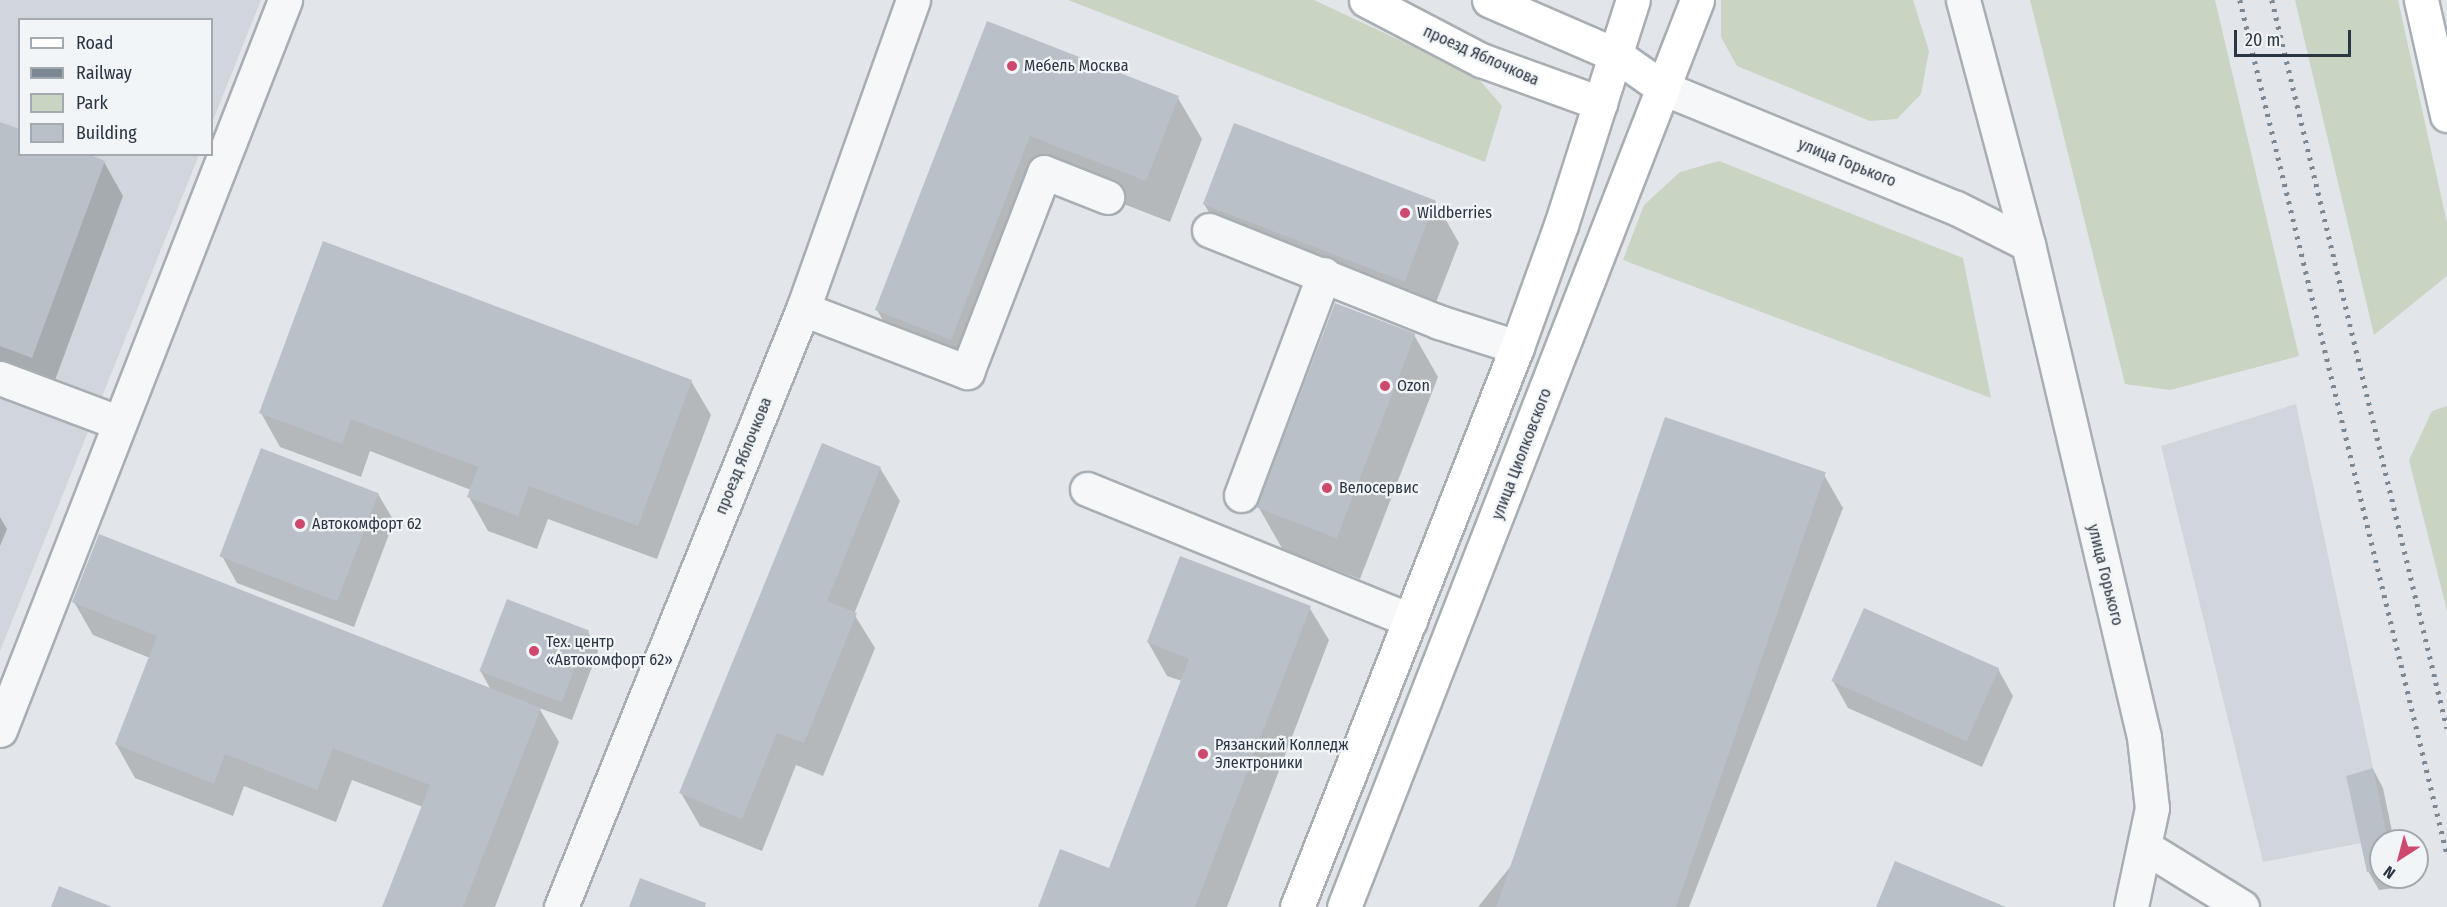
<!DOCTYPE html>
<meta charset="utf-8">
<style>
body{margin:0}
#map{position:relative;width:2447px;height:907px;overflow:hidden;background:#e2e6ea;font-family:"Fira Sans Condensed",sans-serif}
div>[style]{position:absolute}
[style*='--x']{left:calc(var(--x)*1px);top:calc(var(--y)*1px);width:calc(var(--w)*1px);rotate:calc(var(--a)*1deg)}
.built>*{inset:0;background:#d0d6dc}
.green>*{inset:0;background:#cad4c3}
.shadow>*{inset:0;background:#0003}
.building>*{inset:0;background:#b9c0c7;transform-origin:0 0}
.roads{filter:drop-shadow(2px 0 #a7aeb4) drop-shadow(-2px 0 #a7aeb4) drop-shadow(0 2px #a7aeb4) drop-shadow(0 -2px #a7aeb4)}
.minor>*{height:33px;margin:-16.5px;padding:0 16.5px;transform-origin:16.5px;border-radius:16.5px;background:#f5f7f9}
.major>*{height:33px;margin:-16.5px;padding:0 16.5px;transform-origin:16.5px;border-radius:16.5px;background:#fff}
.rail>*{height:4.5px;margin-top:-2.25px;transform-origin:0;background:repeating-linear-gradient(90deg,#7b8894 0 3px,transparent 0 9px)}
.dots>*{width:16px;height:16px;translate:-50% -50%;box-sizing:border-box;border:3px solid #f2f5f8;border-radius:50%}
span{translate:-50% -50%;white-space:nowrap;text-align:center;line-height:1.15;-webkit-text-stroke:4.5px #f2f5f8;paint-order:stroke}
.street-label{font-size:16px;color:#2a3642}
.poi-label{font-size:16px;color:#2a3642}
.left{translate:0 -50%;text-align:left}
.legend{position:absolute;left:18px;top:18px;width:195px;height:138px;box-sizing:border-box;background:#f2f5f8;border:2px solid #a2a9af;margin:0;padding:8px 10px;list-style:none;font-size:18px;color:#2a3642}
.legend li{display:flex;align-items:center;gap:12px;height:30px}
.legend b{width:30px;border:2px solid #a2a9af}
.north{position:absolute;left:2369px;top:829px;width:60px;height:60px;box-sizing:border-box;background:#f2f5f8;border:2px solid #a2a9af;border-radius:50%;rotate:216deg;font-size:16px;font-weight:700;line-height:24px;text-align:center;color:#2a3642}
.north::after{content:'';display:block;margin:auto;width:21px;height:27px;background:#ce496d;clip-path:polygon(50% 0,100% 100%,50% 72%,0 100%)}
.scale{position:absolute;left:2234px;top:30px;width:117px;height:27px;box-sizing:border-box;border:3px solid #2a3642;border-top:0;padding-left:8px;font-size:18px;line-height:21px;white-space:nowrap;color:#2a3642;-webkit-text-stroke:4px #f2f5f8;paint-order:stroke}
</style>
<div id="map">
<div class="built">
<div style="clip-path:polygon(0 0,261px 0,212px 123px,212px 20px,20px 20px,20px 154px,199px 155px,0 651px)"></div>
<div style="clip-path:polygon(2296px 404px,2373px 768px,2346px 776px,2361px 843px,2263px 862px,2161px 446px)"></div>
</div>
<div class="green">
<div style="clip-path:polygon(1068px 0,1314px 0,1476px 76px,1502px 106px,1485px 162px)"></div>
<div style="clip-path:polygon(1721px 0,1913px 0,1929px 51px,1921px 94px,1897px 119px,1870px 121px,1737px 66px,1721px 37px)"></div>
<div style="clip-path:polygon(2030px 0,2215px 0,2299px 356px,2170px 390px,2125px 384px)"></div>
<div style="clip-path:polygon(2295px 0,2398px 0,2447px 223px,2447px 276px,2374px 335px)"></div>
<div style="clip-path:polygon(1719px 161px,1963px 258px,1991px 398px,1623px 260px,1644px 205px,1680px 172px)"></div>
<div style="clip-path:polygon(2447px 406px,2447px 611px,2409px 460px,2432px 411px)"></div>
</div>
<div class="shadow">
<div style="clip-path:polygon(987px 23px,1178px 98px,1202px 139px,1170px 222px,1054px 177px,975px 381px,901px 352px,877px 310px)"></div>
<div style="clip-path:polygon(0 124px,20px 154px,104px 162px,123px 196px,51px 391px,0 372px)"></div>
<div style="clip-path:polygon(1435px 201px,1459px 243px,1428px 323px,1229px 246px,1204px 204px)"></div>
<div style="clip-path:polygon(1414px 335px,1438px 377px,1360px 579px,1283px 550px,1259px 508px)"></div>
<div style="clip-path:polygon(691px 381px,711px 415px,657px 559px,548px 519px,537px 549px,488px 531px,469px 497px,471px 490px,370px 451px,361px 477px,280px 447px,261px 413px)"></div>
<div style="clip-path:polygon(880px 468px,900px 501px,854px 614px,875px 648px,823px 776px,796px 765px,762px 851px,700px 826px,681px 793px)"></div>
<div style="clip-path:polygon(1824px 475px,1843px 508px,1689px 907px,1478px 907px)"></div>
<div style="clip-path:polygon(378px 494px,394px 521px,354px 627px,237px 583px,222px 556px)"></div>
<div style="clip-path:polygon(0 517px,7px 529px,0 546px)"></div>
<div style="clip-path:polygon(74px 602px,491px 690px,480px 670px,588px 632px,598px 651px,572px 720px,539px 708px,559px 742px,495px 907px,383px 907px,423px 807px,352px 780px,336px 822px,244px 786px,233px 816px,135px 778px,116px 744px,150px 658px,93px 635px)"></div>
<div style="clip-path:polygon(1309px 607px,1329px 640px,1227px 907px,1040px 907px,1110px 870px,1182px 681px,1167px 676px,1148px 642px)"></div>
<div style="clip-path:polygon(1998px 669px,2013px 696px,1982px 767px,1848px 708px,1833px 681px)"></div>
<div style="clip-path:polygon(2373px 769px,2383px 788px,2394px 841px,2381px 841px,2381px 877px,2401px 877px,2403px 887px,2379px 890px,2368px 871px)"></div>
</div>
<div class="building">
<div style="clip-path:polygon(987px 21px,1179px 96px,1146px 181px,1030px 136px,951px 340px,875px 310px)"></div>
<div style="clip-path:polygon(0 122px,20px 129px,20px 154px,88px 154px,105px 161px,32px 358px,0 346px)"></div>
<div style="left:1234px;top:123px;width:216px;height:87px;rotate:21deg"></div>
<div style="clip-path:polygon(323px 241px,692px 380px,638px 526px,529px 486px,518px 516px,467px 497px,478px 467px,351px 419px,342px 444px,259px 413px)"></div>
<div style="left:1335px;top:303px;width:86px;height:219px;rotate:21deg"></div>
<div style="left:1665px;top:417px;width:170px;height:525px;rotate:19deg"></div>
<div style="clip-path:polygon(822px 443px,881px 467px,827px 601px,857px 613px,804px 743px,777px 733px,742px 819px,679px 793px)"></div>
<div style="left:261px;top:448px;width:126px;height:116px;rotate:21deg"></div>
<div style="clip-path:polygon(99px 534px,541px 708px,463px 907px,382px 907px,430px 785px,333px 748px,317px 790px,225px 754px,214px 784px,115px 744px,157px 636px,72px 602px)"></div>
<div style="clip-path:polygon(1180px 556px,1311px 606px,1195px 907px,1038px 907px,1060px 849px,1109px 868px,1189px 659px,1147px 642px)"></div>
<div style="left:507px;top:599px;width:88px;height:77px;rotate:21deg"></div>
<div style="left:1864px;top:608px;width:148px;height:80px;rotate:24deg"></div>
<div style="clip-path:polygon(2373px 768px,2388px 841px,2381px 841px,2381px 870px,2367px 872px,2346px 776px)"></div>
<div style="clip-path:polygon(1895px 861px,2006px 907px,1876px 907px)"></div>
<div style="clip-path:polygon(640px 878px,706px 903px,705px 907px,629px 907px)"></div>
<div style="clip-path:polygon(59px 886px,112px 907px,51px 907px)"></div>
</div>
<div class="roads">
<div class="minor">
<div style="--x:1963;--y:0;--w:253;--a:75.1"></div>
<div style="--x:2028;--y:244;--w:506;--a:76.76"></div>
<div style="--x:2144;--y:737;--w:71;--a:83.6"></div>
<div style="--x:2152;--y:808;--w:101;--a:102"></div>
<div style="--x:1663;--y:88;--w:317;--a:22.3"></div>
<div style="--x:1956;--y:208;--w:80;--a:26.6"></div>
<div style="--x:1209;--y:230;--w:248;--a:21.8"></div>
<div style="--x:1439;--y:322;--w:82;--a:17.8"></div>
<div style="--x:803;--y:309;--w:176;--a:21"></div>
<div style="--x:967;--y:372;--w:214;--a:-68.9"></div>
<div style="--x:1044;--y:172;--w:68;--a:21.6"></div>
<div style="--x:0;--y:378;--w:128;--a:20.6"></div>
<div style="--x:1087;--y:489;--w:349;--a:22.1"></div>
<div style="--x:1241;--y:495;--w:236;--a:-69.4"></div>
<div style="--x:0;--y:730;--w:784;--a:-68.67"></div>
<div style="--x:2145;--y:847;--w:114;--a:31.7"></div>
<div style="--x:561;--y:907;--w:645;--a:-67.97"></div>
<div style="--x:803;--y:309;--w:328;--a:-70.4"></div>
</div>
<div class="major">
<div style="--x:1366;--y:0;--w:130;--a:27.6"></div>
<div style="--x:1481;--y:60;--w:127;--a:19.9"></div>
<div style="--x:1489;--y:0;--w:138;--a:23.4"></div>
<div style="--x:1616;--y:55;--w:57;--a:35.1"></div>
<div style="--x:2421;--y:0;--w:118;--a:77.3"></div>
<div style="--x:1297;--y:907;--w:602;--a:-68.55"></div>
<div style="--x:1517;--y:347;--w:130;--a:-70.2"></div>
<div style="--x:1561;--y:225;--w:236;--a:-72.3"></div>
<div style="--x:1344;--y:907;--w:973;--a:-68.73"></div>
</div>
</div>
<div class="rail">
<div style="--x:2240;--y:0;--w:879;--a:76.37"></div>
<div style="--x:2272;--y:0;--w:749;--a:76.48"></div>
</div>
<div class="dots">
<div style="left:1012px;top:66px;background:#ce496d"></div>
<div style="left:1405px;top:213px;background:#ce496d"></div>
<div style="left:1385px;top:386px;background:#ce496d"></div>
<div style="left:1327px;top:488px;background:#ce496d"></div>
<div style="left:300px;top:524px;background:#ce496d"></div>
<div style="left:534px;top:651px;background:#ce496d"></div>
<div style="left:1203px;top:754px;background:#ce496d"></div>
</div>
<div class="street-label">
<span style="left:1481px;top:56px;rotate:24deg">проезд Яблочкова</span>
<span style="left:1847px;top:163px;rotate:22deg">улица Горького</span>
<span style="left:1522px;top:454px;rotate:-69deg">улица Циолковского</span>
<span style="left:744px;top:456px;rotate:-68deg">проезд Яблочкова</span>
<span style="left:2105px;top:575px;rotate:76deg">улица Горького</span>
</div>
<div class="poi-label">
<span class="left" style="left:1024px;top:66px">Мебель Москва</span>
<span class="left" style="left:1417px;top:213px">Wildberries</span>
<span class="left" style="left:1397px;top:386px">Ozon</span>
<span class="left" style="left:1339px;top:488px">Велосервис</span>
<span class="left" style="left:312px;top:524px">Автокомфорт 62</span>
<span class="left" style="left:546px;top:651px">Тех. центр<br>«Автокомфорт 62»</span>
<span class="left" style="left:1215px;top:754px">Рязанский Колледж<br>Электроники</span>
</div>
<ul class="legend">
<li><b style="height:8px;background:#fff"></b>Road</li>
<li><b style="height:8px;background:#7b8894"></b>Railway</li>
<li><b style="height:16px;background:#cad4c3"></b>Park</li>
<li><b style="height:16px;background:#b9c0c7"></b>Building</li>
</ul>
<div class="north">N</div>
<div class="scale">20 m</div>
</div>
